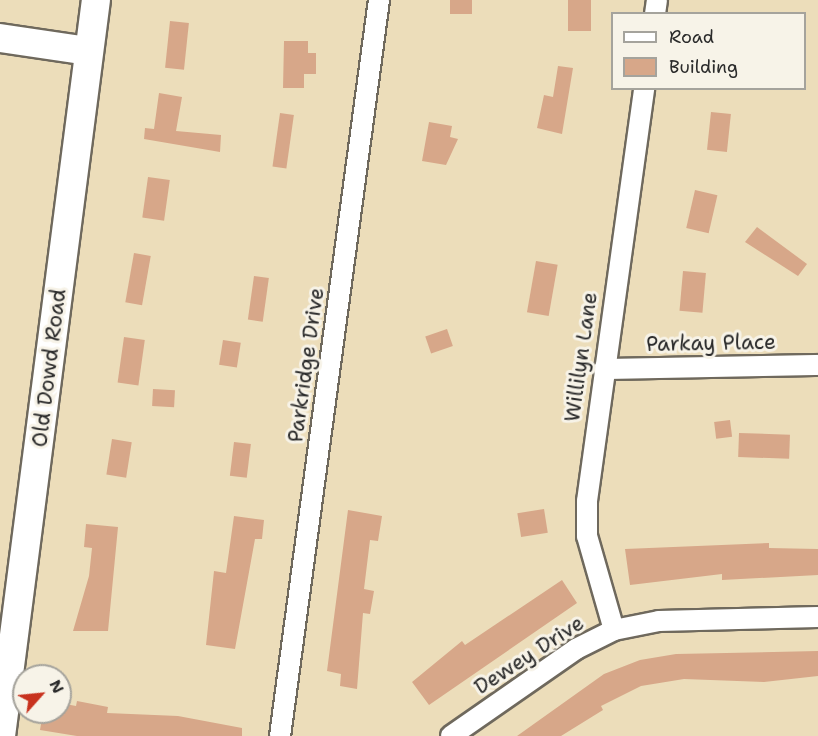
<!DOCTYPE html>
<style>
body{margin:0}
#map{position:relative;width:818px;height:736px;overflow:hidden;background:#ecddba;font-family:"Shantell Sans",sans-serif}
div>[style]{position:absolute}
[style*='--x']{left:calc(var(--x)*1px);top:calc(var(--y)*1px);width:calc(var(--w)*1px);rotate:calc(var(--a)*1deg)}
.building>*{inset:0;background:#d7a789;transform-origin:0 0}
.roads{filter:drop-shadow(2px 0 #6f695d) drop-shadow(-2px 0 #6f695d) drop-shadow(0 2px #6f695d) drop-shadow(0 -2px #6f695d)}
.street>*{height:20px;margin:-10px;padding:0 10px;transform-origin:10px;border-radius:10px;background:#fff}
.secondary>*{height:28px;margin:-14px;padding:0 14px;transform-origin:14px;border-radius:14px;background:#fff}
span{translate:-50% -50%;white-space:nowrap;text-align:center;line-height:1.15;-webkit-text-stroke:6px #f7f3e8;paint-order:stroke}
.street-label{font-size:21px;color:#2b2b2b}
.legend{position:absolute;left:611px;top:12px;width:195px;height:78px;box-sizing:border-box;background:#f7f3e8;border:2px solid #a5a39c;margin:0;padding:8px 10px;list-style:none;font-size:18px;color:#2b2b2b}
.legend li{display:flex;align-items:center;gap:12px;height:30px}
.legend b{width:30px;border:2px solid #a5a39c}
.north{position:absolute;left:12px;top:664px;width:60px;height:60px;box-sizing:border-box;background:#f7f3e8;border:2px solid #a5a39c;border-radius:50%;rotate:63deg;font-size:16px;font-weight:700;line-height:24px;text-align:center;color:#2b2b2b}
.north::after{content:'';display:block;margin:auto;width:21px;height:27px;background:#c8321e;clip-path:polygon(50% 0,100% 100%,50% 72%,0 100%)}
</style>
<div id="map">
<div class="building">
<div style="left:450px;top:0;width:22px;height:14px"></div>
<div style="left:568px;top:0;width:23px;height:31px"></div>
<div style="left:170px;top:21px;width:19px;height:47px;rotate:6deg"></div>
<div style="clip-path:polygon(284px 41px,308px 41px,308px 53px,316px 53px,316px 74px,304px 74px,304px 88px,283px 88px)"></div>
<div style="clip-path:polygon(558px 66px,573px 68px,562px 134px,537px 128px,544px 95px,553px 97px)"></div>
<div style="clip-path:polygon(159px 93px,182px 97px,176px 131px,221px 135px,220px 152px,144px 139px,145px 128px,154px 129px)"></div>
<div style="left:711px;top:112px;width:20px;height:38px;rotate:6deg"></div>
<div style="left:280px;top:113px;width:14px;height:54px;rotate:8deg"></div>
<div style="clip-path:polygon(429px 122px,452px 126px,450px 137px,458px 139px,446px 165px,422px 161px)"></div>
<div style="left:148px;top:177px;width:22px;height:41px;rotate:8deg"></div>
<div style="left:695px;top:190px;width:23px;height:39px;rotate:13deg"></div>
<div style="clip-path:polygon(757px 227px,807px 264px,798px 276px,745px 242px)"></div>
<div style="left:134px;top:253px;width:17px;height:50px;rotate:10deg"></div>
<div style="left:536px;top:261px;width:22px;height:52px;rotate:10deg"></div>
<div style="left:683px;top:271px;width:23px;height:40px;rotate:5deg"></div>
<div style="left:254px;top:276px;width:15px;height:44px;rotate:8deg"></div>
<div style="left:447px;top:329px;width:18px;height:23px;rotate:71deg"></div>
<div style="left:124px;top:337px;width:21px;height:46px;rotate:8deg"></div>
<div style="left:223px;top:340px;width:18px;height:25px;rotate:9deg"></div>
<div style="left:153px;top:389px;width:22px;height:17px;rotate:3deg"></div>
<div style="left:730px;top:420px;width:17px;height:16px;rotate:83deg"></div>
<div style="left:739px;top:433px;width:51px;height:24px;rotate:2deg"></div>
<div style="left:112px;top:439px;width:20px;height:36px;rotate:9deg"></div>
<div style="left:234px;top:442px;width:17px;height:34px;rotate:7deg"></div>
<div style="left:544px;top:509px;width:24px;height:27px;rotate:81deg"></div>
<div style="clip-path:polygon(348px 510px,382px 516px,378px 541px,370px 540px,364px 589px,374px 591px,370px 614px,363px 613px,357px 689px,340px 686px,341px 674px,327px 671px)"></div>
<div style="clip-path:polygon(234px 516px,264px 520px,262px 539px,255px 539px,235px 649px,206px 645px,214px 571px,226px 573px)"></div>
<div style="clip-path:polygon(86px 524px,118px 527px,108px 631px,73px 631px,89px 576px,92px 548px,84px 547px)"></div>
<div style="clip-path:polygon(769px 543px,769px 548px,818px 549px,818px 575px,722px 580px,722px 574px,630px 585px,625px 549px)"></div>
<div style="clip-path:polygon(562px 580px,577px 603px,429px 705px,412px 682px,462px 641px,465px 645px)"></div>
<div style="clip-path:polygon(818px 651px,818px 676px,764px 682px,684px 679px,641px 686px,601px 706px,603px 710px,561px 736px,517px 736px,604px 674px,640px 660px,676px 654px)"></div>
<div style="clip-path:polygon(77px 701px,108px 707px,107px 713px,178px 716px,242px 728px,242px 736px,77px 736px,40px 730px,43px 712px,60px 712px,60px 703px,76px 706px)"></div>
</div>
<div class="roads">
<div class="street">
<div style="--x:655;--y:14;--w:14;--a:-82"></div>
<div style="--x:604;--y:369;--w:214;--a:-1.1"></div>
<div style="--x:614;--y:630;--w:98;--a:-106"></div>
<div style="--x:587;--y:536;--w:35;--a:-90"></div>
<div style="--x:587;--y:501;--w:417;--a:-82.1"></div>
<div style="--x:280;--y:736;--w:743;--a:-82.34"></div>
<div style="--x:451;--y:736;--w:152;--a:-34.8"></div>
<div style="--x:576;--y:649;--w:42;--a:-26.6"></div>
<div style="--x:614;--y:630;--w:46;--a:-11.3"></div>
<div style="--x:659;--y:621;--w:159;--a:-1.4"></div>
</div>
<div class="secondary">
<div style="--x:0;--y:38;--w:89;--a:8.4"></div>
<div style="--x:1;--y:736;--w:742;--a:-82.65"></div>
</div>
</div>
<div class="street-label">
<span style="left:711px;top:343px;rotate:-1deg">Parkay Place</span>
<span style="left:581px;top:357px;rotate:-82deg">Willilyn Lane</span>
<span style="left:306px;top:365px;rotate:-82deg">Parkridge Drive</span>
<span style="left:49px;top:368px;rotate:-83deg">Old Dowd Road</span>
<span style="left:529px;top:655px;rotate:-33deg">Dewey Drive</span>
</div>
<ul class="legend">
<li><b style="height:8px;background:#fff"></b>Road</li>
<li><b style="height:16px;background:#d7a789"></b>Building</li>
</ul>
<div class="north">N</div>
</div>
